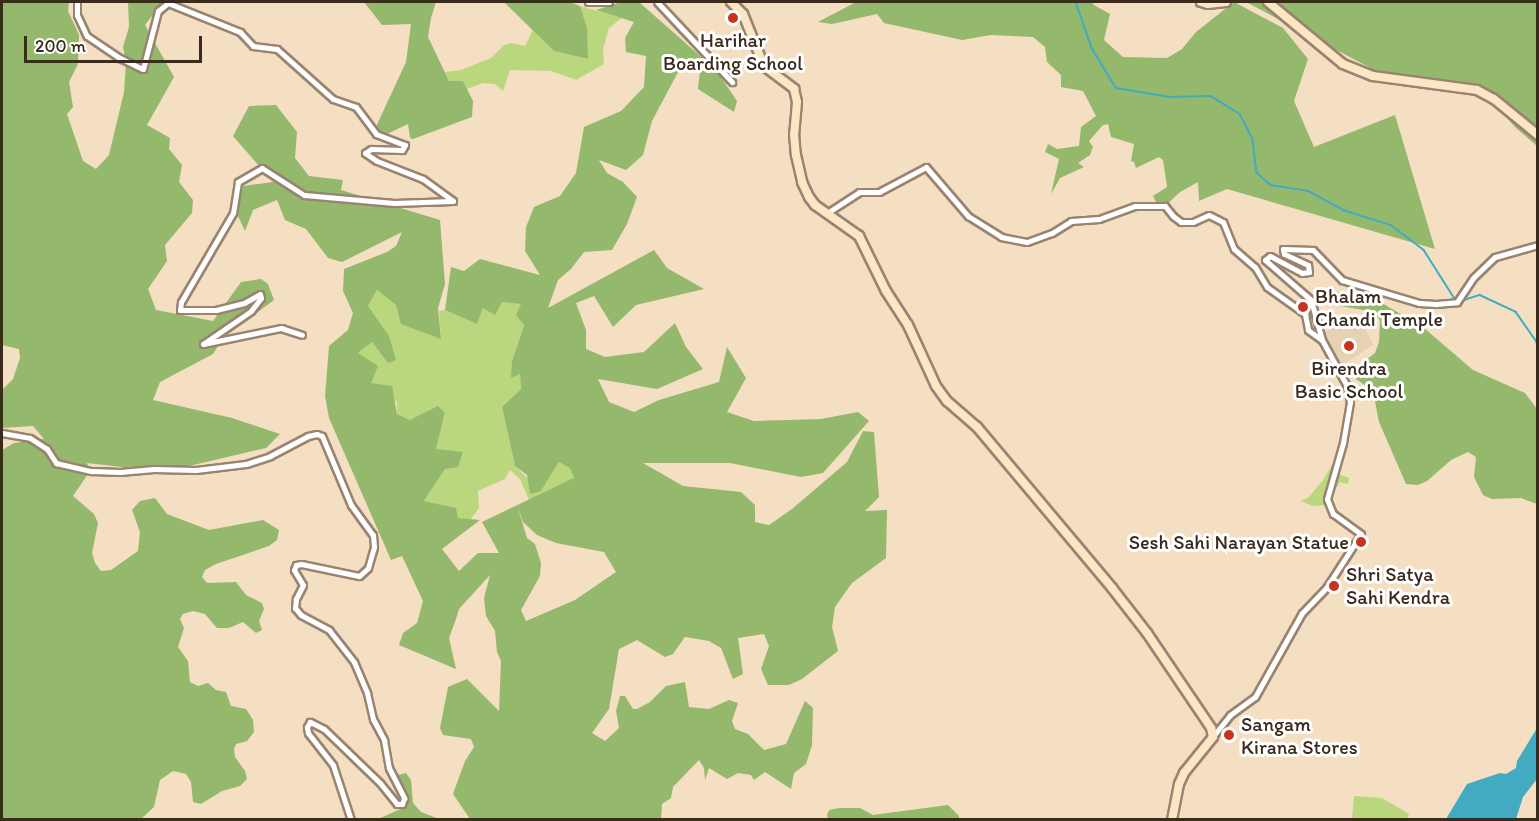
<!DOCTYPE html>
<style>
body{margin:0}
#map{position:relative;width:1539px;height:821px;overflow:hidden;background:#f4dfc3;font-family:Itim,sans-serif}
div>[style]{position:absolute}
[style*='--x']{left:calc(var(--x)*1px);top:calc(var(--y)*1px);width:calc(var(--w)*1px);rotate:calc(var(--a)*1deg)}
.built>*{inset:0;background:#e5d1b4}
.green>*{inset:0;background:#bbd77d}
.forest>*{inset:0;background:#94b86c}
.water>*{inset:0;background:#42abc2}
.stream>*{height:1.5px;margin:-0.75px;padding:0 0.75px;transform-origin:0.75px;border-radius:0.75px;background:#42abc2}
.roads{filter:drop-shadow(2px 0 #988470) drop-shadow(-2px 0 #988470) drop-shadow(0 2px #988470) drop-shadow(0 -2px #988470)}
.street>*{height:5px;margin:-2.5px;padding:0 2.5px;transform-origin:2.5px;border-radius:2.5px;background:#fff}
.secondary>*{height:8px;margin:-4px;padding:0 4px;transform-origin:4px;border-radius:4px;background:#fce6c4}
.dots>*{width:16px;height:16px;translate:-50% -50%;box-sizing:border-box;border:3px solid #fff;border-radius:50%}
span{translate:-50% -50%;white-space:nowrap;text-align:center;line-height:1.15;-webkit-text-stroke:6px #fff;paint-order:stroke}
.poi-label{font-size:20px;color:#3b2a1e}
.left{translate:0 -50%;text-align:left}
.right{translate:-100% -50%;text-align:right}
.frame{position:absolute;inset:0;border:3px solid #3b2a1e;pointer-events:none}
.scale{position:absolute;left:24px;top:36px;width:178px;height:27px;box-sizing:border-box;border:3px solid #3b2a1e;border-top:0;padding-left:8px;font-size:18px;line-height:21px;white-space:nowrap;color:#3b2a1e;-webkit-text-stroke:4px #fff;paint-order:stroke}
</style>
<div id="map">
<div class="built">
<div style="clip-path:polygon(1341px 323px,1364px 325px,1373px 345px,1340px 367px,1322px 333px)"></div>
</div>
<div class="green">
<div style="clip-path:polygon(580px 6px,622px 18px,609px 28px,603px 49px,604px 64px,576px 80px,551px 71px,510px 70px,503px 91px,495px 84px,483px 83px,467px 89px,463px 81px,449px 81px,445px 72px,461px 70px,491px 58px,504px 45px,511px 43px,525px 46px,533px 30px,554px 51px,587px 59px,587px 28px)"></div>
<div style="clip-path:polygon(377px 290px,441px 339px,439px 311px,445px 310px,477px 324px,483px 308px,502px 302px,522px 304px,524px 324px,512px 361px,512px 377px,520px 374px,521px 389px,502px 407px,515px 466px,541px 491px,559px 462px,570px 467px,574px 479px,529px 500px,520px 479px,510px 470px,505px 479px,478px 491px,479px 508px,470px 520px,457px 518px,455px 508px,424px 501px,445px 469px,436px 449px,445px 414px,410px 420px,397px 414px,397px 402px,370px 383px,358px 353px,372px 342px,388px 363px,388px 336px,368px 306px)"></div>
<div style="clip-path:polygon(1339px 441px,1348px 446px,1339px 474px,1349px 478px,1348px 484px,1340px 482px,1325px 505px,1313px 506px,1300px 501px,1308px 498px,1323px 480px,1338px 455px)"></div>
<div style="clip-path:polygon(1354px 796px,1382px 798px,1409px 814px,1407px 819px,1352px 819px)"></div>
</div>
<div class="forest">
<div style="clip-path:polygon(2px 2px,69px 2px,68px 11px,79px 35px,78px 64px,69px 82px,73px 107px,67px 114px,83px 161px,96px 169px,109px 155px,124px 92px,126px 63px,123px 47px,129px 27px,128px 2px,163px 2px,145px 25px,174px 77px,147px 125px,170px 138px,169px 149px,182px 165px,179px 182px,193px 200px,192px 213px,165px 245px,167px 261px,148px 289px,156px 310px,213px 321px,241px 282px,261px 279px,268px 284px,274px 300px,223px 338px,213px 354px,160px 382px,153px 400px,232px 418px,280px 434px,266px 448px,189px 466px,122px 467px,87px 463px,90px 471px,73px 496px,94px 514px,98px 523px,92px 553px,95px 563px,101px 571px,111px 570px,138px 551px,140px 532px,132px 510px,140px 501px,155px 498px,167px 514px,209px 530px,263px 520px,279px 530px,277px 540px,269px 546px,216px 564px,205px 570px,202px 577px,207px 583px,236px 582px,246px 595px,262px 603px,264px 609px,259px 621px,262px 630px,256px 633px,243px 622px,229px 628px,217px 628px,205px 614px,193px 611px,183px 614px,180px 619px,184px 628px,178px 647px,188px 661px,190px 682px,198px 686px,208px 683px,216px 690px,226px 692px,231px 706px,246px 709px,253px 720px,254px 732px,247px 741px,236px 744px,234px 749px,235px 757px,245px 771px,247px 779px,240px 786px,222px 791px,201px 804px,193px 802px,191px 782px,186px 774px,173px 771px,160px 780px,154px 807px,141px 819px,2px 819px,2px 450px,14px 443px,44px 439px,33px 426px,2px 428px,2px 390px,13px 379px,20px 358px,19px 349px,2px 345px)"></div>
<div style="clip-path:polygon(364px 2px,436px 2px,431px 18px,428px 37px,449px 81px,463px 81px,473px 101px,472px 117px,413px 139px,410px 138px,408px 124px,387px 134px,375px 129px,406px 62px,411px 24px,382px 25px)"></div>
<div style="clip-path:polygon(504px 2px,570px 2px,580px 6px,587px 28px,588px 59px,554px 51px)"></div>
<div style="clip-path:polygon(evenodd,621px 2px,639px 2px,716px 70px,737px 101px,734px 112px,698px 89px,700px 70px,685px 59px,652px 121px,643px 155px,626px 170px,599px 160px,607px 173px,623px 182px,637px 197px,627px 224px,612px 250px,584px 252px,571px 269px,558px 280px,548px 308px,654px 250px,667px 268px,704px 289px,636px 305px,613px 327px,594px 296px,576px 303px,586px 330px,586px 349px,605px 357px,644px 352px,675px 323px,686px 347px,703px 369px,657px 389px,598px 379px,609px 402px,634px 412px,659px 400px,719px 382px,727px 347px,746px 378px,727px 412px,754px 421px,821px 419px,858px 412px,869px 421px,823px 473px,801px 477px,730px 463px,643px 463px,683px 486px,741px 492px,755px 505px,755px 522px,769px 525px,792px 509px,847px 462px,863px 431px,874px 432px,879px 497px,865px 511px,887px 510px,886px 558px,852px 583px,835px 607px,832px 627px,838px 651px,802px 679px,789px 685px,768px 685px,761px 669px,769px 646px,764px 634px,738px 638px,743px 674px,733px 679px,721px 648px,709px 641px,685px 637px,673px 654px,665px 657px,637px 640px,619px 649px,609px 709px,592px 733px,605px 741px,619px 728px,616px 711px,620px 696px,625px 696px,633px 709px,637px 709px,650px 702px,666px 686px,685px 682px,689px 707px,709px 709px,729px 700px,738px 703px,732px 721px,735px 729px,748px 734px,764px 750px,786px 744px,805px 701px,813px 708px,812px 745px,806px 764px,794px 773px,791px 789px,765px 772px,754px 780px,751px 775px,738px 773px,727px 779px,709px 768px,705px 780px,704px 768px,699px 760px,673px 787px,671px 798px,662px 804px,661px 819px,470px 819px,453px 794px,465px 761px,474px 747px,471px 739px,443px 735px,440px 728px,448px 687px,467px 679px,499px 711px,501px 661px,497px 652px,495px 631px,486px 616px,484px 598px,490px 575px,459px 609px,456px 619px,449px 638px,456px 669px,399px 645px,403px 633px,417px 623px,423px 601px,402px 556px,391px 560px,329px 418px,325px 396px,329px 346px,348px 330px,353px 313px,343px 291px,344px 269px,387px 252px,396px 246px,402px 232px,342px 262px,328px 258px,306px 229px,285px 220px,277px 200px,253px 210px,245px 231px,237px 214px,243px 186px,273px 182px,233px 136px,249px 106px,276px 105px,297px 132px,295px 158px,309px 176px,343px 180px,341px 190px,440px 220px,445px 284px,438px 308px,441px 339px,401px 324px,396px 305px,377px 290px,368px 306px,389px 336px,396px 360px,388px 363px,372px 342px,358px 353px,378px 366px,371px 383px,392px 386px,397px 414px,410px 420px,438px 406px,445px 413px,436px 449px,463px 452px,458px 467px,445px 469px,424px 501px,456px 508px,458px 518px,480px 520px,442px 549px,459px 571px,478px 553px,499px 553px,482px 522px,574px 478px,570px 468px,559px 462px,541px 491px,530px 494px,527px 475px,515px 466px,502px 407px,521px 389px,520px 374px,511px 378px,512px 361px,524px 325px,516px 315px,521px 304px,502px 302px,495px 315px,483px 308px,477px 324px,445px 310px,451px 267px,464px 271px,480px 259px,540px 275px,525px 251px,526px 227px,534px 207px,560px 196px,576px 173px,584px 127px,621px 111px,644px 87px,646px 56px,626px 52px,625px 38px,634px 22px,596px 10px,621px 2px,517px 505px,523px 522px,537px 535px,556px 543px,604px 552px,616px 572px,575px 600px,526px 621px,521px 610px,540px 576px,541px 563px,535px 544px,527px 538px,517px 505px)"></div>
<div style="clip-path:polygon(856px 2px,1092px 2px,1094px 5px,1110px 14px,1104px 40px,1123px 57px,1167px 58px,1182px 49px,1196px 32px,1234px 2px,1283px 28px,1308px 59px,1294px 101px,1314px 147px,1395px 115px,1435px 249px,1227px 189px,1199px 201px,1198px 182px,1180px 192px,1165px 206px,1156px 202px,1153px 196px,1167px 187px,1163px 160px,1159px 157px,1136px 168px,1134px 162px,1131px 161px,1134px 144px,1111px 137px,1108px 124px,1103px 125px,1089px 141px,1093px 147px,1090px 155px,1078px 163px,1084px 167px,1060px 178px,1051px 194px,1059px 159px,1045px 152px,1048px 144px,1057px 149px,1079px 146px,1081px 127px,1096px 116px,1083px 91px,1061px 87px,1061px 75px,1047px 62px,1045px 47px,1033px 37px,991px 35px,962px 40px,884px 23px,877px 14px,832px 24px,818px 22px)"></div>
<div style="clip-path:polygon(1246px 2px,1537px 2px,1537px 146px,1516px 128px,1491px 100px,1378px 72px)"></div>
<div style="clip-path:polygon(1334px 291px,1377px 300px,1424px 328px,1473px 370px,1525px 393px,1537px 409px,1537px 504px,1521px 498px,1492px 499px,1483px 495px,1474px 477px,1476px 457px,1468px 452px,1451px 460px,1427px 481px,1418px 485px,1406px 484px,1379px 422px,1373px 391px,1356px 379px,1353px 370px,1375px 353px,1379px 342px,1380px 321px,1375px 312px,1322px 303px,1324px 294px)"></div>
<div style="clip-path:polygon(406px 773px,411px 780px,413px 803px,421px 812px,439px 819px,376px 820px,407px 806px,398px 775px)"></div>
<div style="clip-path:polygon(948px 805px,959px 816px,959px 819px,828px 820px,827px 815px,829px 810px,839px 808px,860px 808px,873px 815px)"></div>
</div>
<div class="water">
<div style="clip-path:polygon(1537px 728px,1537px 779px,1523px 797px,1516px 819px,1446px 819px,1467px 784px,1500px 773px,1506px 774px,1516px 768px,1517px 761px)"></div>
</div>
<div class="stream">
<div style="--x:1076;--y:2;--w:49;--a:70.8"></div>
<div style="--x:1092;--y:48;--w:47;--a:59"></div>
<div style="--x:1116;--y:88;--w:54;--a:9.6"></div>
<div style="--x:1169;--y:97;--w:42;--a:-1.4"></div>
<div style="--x:1211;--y:96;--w:34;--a:32"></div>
<div style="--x:1240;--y:114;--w:29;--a:63"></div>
<div style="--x:1253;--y:140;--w:33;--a:83"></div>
<div style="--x:1257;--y:173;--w:18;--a:41"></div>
<div style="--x:1271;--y:185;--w:37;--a:9"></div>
<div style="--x:1308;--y:191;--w:40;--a:28"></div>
<div style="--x:1343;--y:210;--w:50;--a:17.4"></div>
<div style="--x:1391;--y:225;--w:41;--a:37.1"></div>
<div style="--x:1424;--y:250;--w:58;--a:57.7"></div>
<div style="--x:1461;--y:301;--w:20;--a:-18"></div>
<div style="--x:1480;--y:295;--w:40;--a:25"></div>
<div style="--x:1516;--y:312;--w:37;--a:55"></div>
<div style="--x:1537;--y:342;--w:6;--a:81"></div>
</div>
<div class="roads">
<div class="street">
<div style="--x:77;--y:2;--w:13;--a:90"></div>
<div style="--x:77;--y:15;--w:23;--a:65"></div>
<div style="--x:87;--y:36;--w:40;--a:34"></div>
<div style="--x:120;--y:58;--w:25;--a:26"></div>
<div style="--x:143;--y:69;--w:60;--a:-75.5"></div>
<div style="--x:158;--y:11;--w:13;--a:-39"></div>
<div style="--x:168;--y:3;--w:78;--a:21.9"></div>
<div style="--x:240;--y:32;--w:19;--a:47"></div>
<div style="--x:253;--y:46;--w:24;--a:7"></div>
<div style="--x:277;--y:49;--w:75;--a:41.8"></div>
<div style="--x:333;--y:99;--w:24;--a:19"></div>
<div style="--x:356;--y:107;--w:34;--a:53"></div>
<div style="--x:376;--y:134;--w:31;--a:21"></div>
<div style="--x:405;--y:145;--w:6;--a:121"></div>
<div style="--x:402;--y:150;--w:31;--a:-178"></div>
<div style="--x:371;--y:149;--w:7;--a:146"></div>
<div style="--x:365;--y:153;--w:14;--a:34"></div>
<div style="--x:377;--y:161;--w:49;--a:21.4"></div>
<div style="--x:423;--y:179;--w:37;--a:36"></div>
<div style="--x:453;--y:201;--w:59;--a:178.1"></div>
<div style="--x:394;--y:203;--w:90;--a:-174.9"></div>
<div style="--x:304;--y:195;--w:50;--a:-147.3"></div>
<div style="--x:262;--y:168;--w:28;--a:150"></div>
<div style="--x:238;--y:182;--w:31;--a:99"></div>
<div style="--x:233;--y:213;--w:103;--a:120.3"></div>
<div style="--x:181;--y:302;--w:8;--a:97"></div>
<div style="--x:180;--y:310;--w:36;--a:0"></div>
<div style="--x:216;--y:310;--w:29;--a:-14"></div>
<div style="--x:244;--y:303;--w:18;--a:-29"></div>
<div style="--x:260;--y:294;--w:4;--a:76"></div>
<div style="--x:261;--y:298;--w:16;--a:128"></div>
<div style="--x:251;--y:311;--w:58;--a:145.5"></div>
<div style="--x:203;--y:344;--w:80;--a:-11.6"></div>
<div style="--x:281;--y:328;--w:22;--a:18"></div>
<div style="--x:588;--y:2;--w:21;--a:0"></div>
<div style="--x:657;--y:2;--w:110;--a:46.8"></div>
<div style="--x:827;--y:213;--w:38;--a:-33"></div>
<div style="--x:859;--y:192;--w:20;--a:0"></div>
<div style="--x:879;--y:192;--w:53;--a:-28"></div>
<div style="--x:926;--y:167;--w:65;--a:49.4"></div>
<div style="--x:968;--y:216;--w:39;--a:32"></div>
<div style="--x:1001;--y:237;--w:26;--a:11"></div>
<div style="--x:1027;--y:242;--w:27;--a:-20"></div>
<div style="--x:1052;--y:233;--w:22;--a:-32"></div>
<div style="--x:1071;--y:221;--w:28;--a:-4"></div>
<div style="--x:1099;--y:219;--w:38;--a:-20"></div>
<div style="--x:1135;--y:206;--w:30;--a:0"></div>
<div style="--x:1165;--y:206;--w:13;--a:51"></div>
<div style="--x:1173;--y:216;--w:10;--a:37"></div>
<div style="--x:1181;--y:222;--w:12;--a:0"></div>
<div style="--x:1193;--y:222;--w:17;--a:-24"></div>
<div style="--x:1209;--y:215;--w:16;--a:27"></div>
<div style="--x:1223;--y:222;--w:29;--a:68"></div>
<div style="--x:1234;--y:249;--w:28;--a:41"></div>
<div style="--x:1255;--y:267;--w:23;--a:59"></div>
<div style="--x:1267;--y:287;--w:47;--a:35.4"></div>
<div style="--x:1305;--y:314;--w:16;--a:79"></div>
<div style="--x:1308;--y:330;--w:17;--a:36"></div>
<div style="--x:2;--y:433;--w:28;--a:10"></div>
<div style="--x:30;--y:438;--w:20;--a:33"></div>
<div style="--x:47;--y:449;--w:17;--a:57"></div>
<div style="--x:56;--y:463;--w:37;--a:13"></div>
<div style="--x:92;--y:471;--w:28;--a:2"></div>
<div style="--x:120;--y:472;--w:34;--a:-5"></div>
<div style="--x:154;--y:469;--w:42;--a:1.4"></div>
<div style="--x:196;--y:470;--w:50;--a:-6.8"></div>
<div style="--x:246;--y:464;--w:25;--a:-18"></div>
<div style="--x:270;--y:456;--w:43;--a:-27.8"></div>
<div style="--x:308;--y:436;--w:9;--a:-13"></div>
<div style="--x:317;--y:434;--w:5;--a:22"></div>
<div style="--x:322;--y:436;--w:75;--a:67.2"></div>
<div style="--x:351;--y:505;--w:37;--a:54"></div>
<div style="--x:373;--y:535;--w:12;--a:85"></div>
<div style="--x:374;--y:547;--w:22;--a:106"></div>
<div style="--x:368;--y:568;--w:12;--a:138"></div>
<div style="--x:359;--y:576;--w:59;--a:-168.3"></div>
<div style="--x:301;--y:564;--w:5;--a:169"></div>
<div style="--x:296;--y:565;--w:5;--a:112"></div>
<div style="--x:294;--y:570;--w:17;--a:59"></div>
<div style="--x:303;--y:585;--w:16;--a:117"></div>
<div style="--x:296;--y:599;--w:9;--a:96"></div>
<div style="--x:295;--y:608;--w:9;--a:49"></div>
<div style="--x:301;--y:615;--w:32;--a:28"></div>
<div style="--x:329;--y:630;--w:41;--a:52"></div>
<div style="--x:354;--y:662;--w:34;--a:67"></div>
<div style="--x:367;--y:693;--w:27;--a:77"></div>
<div style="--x:373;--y:719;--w:24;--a:62"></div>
<div style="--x:384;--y:740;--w:28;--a:80"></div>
<div style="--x:389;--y:768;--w:34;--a:63"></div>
<div style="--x:404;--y:798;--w:6;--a:108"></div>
<div style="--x:402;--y:804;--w:5;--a:180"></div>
<div style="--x:397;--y:804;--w:27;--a:-129"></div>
<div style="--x:380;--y:783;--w:78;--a:-136"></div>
<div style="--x:324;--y:729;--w:16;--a:-153"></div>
<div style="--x:310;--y:722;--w:6;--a:121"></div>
<div style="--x:307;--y:727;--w:6;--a:81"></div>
<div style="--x:308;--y:733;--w:41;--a:52"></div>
<div style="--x:333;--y:765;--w:58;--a:71.9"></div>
<div style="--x:1214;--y:735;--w:26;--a:-51"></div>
<div style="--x:1230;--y:715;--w:31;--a:-36"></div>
<div style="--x:1255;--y:697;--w:96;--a:-60.8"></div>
<div style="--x:1302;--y:613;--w:35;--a:-46"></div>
<div style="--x:1326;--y:588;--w:64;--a:-57.1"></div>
<div style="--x:1361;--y:534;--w:34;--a:-144"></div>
<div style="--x:1333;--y:514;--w:16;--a:-112"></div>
<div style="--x:1327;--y:499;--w:58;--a:-74.1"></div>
<div style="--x:1343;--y:443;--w:42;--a:-80.3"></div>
<div style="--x:1350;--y:402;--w:16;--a:-101"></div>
<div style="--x:1347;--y:386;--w:52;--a:-118.5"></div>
<div style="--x:1322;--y:340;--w:41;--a:-105.4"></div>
<div style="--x:1311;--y:300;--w:61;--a:-139"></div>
<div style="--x:1265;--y:260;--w:6;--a:-39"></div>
<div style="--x:1270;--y:256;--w:36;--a:28"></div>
<div style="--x:1302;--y:273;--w:7;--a:-8"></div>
<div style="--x:1309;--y:272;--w:7;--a:-98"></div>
<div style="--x:1308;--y:265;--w:26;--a:-155"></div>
<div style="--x:1284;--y:254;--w:5;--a:-101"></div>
<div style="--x:1283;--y:249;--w:30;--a:2"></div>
<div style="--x:1313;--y:250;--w:42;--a:46"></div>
<div style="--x:1342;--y:280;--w:80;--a:16.6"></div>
<div style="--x:1419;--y:303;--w:17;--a:3"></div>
<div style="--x:1436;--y:304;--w:21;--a:-5"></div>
<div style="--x:1457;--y:302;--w:29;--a:-56"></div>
<div style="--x:1473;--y:278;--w:30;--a:-44"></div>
<div style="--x:1495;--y:257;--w:45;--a:-15.6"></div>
</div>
<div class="secondary">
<div style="--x:731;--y:2;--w:17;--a:45"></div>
<div style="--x:743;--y:14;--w:56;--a:68"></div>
<div style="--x:764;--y:66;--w:38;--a:37"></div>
<div style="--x:794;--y:89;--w:13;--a:77"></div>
<div style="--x:797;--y:102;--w:32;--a:95"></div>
<div style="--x:794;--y:134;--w:21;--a:85"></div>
<div style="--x:796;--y:155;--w:28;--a:77"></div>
<div style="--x:802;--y:182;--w:17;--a:65"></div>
<div style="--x:809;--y:197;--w:10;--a:53"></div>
<div style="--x:815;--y:205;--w:54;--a:35.2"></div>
<div style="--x:859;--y:236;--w:61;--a:63.9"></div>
<div style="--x:886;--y:291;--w:40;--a:57.1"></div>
<div style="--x:908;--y:325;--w:67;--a:65.3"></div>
<div style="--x:936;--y:386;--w:19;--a:54"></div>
<div style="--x:947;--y:401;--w:40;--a:41"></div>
<div style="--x:977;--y:427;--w:210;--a:50"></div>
<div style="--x:1112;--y:588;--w:57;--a:52.1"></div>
<div style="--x:1147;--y:633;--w:115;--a:56"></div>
<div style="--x:1211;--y:728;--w:9;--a:77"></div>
<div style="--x:1213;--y:737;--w:46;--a:128.9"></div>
<div style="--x:1184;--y:773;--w:12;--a:114"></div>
<div style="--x:1179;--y:784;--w:37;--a:101"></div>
<div style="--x:1201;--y:2;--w:7;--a:16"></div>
<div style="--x:1208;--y:4;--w:18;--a:-6"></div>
<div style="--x:1268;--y:2;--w:97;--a:39.6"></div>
<div style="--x:1343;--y:64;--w:32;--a:22"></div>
<div style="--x:1373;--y:76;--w:105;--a:7.7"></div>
<div style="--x:1477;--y:90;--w:19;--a:28"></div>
<div style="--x:1494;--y:99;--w:57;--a:39.3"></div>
</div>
</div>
<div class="dots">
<div style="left:733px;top:18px;background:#c8321e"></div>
<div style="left:1303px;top:307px;background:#c8321e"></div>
<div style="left:1349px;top:346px;background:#c8321e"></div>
<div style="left:1361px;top:542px;background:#c8321e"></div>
<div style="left:1334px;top:586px;background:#c8321e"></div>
<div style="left:1229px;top:735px;background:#c8321e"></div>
</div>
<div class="poi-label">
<span style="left:733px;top:52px">Harihar<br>Boarding School</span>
<span class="left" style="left:1315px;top:308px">Bhalam<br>Chandi Temple</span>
<span style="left:1349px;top:380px">Birendra<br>Basic School</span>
<span class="right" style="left:1349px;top:542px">Sesh Sahi Narayan Statue</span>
<span class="left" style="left:1346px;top:586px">Shri Satya<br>Sahi Kendra</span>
<span class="left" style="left:1241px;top:736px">Sangam<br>Kirana Stores</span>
</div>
<div class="frame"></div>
<div class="scale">200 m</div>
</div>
